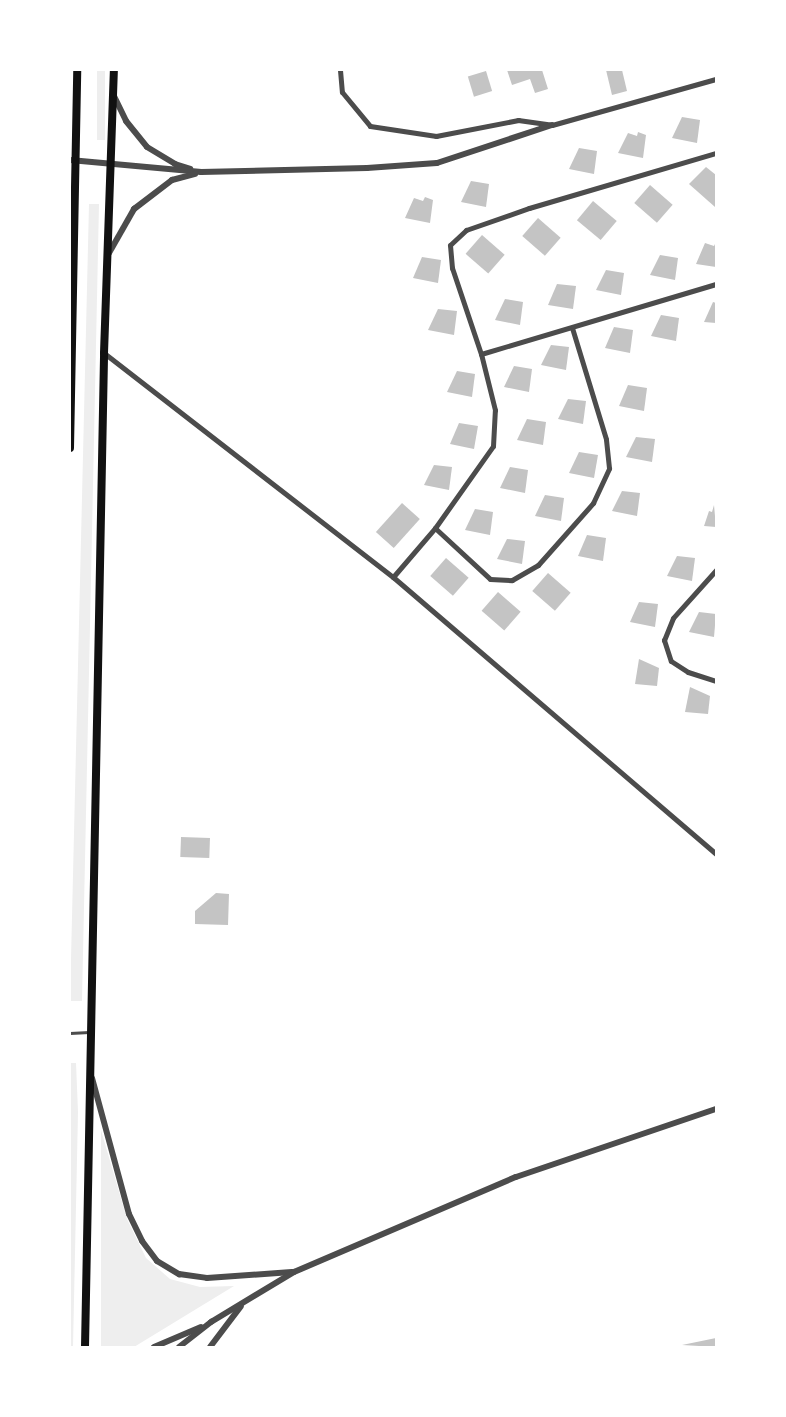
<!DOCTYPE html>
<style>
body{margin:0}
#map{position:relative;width:786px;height:1417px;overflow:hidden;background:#fff;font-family:Manrope,sans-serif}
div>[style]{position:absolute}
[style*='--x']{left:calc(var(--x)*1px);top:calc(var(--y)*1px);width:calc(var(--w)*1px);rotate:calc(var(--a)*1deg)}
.green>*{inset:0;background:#eee;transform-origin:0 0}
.building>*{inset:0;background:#c4c4c4;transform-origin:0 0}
.service>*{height:2.5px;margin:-1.25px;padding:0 1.25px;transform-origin:1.25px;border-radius:1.25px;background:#4c4c4c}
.minor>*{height:5px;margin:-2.5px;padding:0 2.5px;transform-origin:2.5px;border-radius:2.5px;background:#4c4c4c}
.tertiary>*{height:6px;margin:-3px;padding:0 3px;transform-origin:3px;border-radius:3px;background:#4c4c4c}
.secondary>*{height:8px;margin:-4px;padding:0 4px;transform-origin:4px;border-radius:4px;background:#111}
span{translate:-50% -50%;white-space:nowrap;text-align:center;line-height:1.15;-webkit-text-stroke:4.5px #fff;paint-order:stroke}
.frame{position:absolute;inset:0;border:71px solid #fff;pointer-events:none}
</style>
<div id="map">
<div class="green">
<div style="left:97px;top:70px;width:8px;height:70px"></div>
<div style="clip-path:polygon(89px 204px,99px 204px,82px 1001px,70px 1001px)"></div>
<div style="clip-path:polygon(70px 1063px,76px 1063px,78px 1112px,73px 1347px,70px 1347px)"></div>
<div style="clip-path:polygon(101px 1130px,127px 1219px,146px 1258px,170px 1279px,200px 1287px,234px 1286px,134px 1347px,101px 1347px)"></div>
</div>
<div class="building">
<div style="clip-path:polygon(507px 70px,542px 70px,548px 89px,535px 93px,530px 79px,512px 85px)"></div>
<div style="clip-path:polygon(606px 70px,622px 70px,627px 91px,612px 95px)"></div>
<div style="left:486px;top:71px;width:21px;height:19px;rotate:73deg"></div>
<div style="clip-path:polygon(682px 117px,700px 120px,697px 143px,672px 138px)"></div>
<div style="clip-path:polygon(638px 132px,646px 135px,643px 158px,618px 153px,628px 133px,637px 136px)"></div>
<div style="clip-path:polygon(579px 148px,597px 151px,594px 174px,569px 169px)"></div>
<div style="clip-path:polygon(706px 167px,716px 175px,715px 207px,689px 184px)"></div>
<div style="clip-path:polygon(471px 181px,489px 184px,486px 207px,461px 202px)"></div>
<div style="left:650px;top:185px;width:30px;height:24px;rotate:41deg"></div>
<div style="clip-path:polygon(425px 197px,433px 200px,430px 223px,405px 218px,414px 198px,423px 201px)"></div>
<div style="left:593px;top:201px;width:31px;height:25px;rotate:40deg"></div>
<div style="left:538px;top:218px;width:30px;height:24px;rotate:41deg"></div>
<div style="left:482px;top:235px;width:30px;height:25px;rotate:41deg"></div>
<div style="clip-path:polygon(716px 242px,716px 267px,696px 264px,705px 243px,714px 246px)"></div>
<div style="clip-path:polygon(660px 255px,678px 258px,675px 280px,650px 275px)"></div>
<div style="clip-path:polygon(422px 257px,441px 260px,438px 283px,413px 278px)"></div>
<div style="clip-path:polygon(606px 270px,624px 273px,621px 295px,596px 290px)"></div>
<div style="clip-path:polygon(557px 284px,576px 286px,573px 309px,548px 305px)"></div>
<div style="clip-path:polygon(505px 299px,523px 302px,520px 325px,495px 320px)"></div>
<div style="clip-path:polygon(713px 302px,716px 303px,716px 323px,704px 322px)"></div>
<div style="clip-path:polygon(438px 309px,457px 311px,454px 335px,428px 330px)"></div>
<div style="clip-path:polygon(661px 315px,679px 318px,676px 341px,651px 336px)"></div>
<div style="clip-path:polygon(614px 327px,633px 330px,630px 353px,605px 348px)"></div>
<div style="clip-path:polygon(551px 345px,569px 347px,566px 370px,541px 365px)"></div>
<div style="clip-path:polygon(514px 366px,532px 369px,529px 392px,504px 387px)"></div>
<div style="clip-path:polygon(457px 371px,475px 374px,472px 397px,447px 392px)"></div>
<div style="clip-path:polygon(628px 385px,647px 388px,644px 411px,619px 406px)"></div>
<div style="clip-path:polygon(568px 399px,586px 401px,583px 424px,558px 419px)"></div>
<div style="clip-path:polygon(527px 419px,546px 422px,543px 445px,517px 440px)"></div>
<div style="clip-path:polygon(459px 423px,478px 426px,474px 449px,450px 444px)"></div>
<div style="clip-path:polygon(636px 437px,655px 439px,652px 462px,626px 457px)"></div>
<div style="clip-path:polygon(579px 452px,598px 455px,594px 478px,569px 473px)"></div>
<div style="clip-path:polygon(434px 465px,452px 467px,449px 490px,424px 485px)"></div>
<div style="clip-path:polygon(510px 467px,528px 470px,525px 493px,500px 488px)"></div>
<div style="clip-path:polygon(622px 491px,640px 493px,637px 516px,612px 511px)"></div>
<div style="clip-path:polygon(545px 495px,564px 498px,561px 521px,535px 516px)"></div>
<div style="left:402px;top:503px;width:24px;height:39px;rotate:42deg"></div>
<div style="clip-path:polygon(714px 505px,716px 527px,704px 526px,709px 511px,712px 512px)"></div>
<div style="clip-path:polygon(475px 509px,493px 512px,490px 535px,465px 530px)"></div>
<div style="clip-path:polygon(587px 535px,606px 538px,603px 561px,578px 556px)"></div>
<div style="clip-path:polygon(507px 539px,525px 541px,522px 564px,497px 559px)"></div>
<div style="clip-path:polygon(677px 556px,695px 558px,692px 581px,667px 576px)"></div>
<div style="left:446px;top:558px;width:30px;height:24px;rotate:41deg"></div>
<div style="left:548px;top:573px;width:30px;height:24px;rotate:41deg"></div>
<div style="left:498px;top:592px;width:30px;height:25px;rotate:41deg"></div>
<div style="clip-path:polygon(639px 602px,658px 604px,655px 627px,630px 622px)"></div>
<div style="clip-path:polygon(699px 612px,716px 614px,714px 637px,689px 632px)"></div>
<div style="clip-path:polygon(639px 659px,659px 668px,657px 686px,635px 684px)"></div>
<div style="clip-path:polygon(690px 687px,710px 696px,708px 714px,685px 712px)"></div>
<div style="left:181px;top:837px;width:29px;height:20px;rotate:2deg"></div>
<div style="clip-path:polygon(216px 893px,229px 894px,228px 925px,195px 924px,195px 911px)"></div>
<div style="clip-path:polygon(716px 1338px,716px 1347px,682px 1345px)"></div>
</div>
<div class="service">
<div style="--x:70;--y:1033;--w:19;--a:-3"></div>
</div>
<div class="minor">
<div style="--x:340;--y:70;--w:22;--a:85"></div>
<div style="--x:342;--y:92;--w:44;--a:50.5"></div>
<div style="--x:370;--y:126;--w:67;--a:8.6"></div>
<div style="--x:436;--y:136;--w:84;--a:-11"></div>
<div style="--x:518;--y:120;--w:34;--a:8"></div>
<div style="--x:552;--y:125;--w:170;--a:-15.7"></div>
<div style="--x:104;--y:353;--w:366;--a:37.8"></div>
<div style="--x:393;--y:577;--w:426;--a:40.6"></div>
<div style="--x:481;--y:354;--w:245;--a:-16.6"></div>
<div style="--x:435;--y:528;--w:75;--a:42.8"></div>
<div style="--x:490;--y:579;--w:22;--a:3"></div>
<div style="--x:512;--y:580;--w:30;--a:-30"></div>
<div style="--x:538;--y:565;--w:83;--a:-48.4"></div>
<div style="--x:593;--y:503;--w:38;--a:-65"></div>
<div style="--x:609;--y:468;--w:29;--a:-96"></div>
<div style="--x:606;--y:439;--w:116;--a:-107"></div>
<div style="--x:716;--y:570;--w:64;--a:131.9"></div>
<div style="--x:673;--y:618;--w:24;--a:112"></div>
<div style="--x:664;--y:640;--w:22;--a:72"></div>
<div style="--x:671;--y:661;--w:20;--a:33"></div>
<div style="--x:688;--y:672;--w:29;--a:18"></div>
<div style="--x:393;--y:577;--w:65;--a:-49.4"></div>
<div style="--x:435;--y:528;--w:100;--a:-54.7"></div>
<div style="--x:493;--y:446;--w:36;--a:-87"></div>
<div style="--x:495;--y:410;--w:58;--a:-104"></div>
<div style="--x:481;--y:354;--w:91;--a:-108.6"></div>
<div style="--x:452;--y:268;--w:23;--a:-95"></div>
<div style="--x:450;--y:245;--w:22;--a:-43"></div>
<div style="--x:466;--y:230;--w:67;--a:-19.2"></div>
<div style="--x:529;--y:208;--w:195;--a:-16.4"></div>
</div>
<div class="tertiary">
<div style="--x:113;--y:94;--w:30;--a:64"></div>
<div style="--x:126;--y:121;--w:33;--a:51"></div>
<div style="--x:147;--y:147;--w:33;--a:31"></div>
<div style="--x:175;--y:164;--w:16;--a:18"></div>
<div style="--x:70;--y:160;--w:132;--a:5.2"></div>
<div style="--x:201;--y:172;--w:166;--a:-1.4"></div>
<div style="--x:367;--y:168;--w:70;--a:-4.1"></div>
<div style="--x:437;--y:163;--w:121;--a:-18.3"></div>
<div style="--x:109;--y:253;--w:51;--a:-60.4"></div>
<div style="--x:134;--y:209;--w:48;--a:-37.3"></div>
<div style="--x:172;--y:180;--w:24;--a:-15"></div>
<div style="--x:92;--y:1078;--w:141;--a:74.8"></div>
<div style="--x:129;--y:1214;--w:30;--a:64"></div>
<div style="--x:142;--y:1241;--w:25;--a:53"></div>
<div style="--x:157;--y:1261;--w:26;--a:31"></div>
<div style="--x:179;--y:1274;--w:28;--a:8"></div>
<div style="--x:207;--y:1278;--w:85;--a:-4"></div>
<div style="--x:154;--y:1347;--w:51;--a:-23.1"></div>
<div style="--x:179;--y:1347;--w:41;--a:-38"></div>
<div style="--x:211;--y:1322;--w:97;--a:-31.1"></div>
<div style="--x:294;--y:1272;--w:241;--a:-23.2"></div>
<div style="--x:516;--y:1177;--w:211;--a:-18.8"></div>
<div style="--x:210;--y:1347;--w:51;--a:-52.9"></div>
</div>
<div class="secondary">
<div style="--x:70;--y:448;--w:378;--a:-88.9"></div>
<div style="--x:85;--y:1347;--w:994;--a:-88.9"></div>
<div style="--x:104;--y:353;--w:283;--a:-88"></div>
</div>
<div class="frame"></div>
</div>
